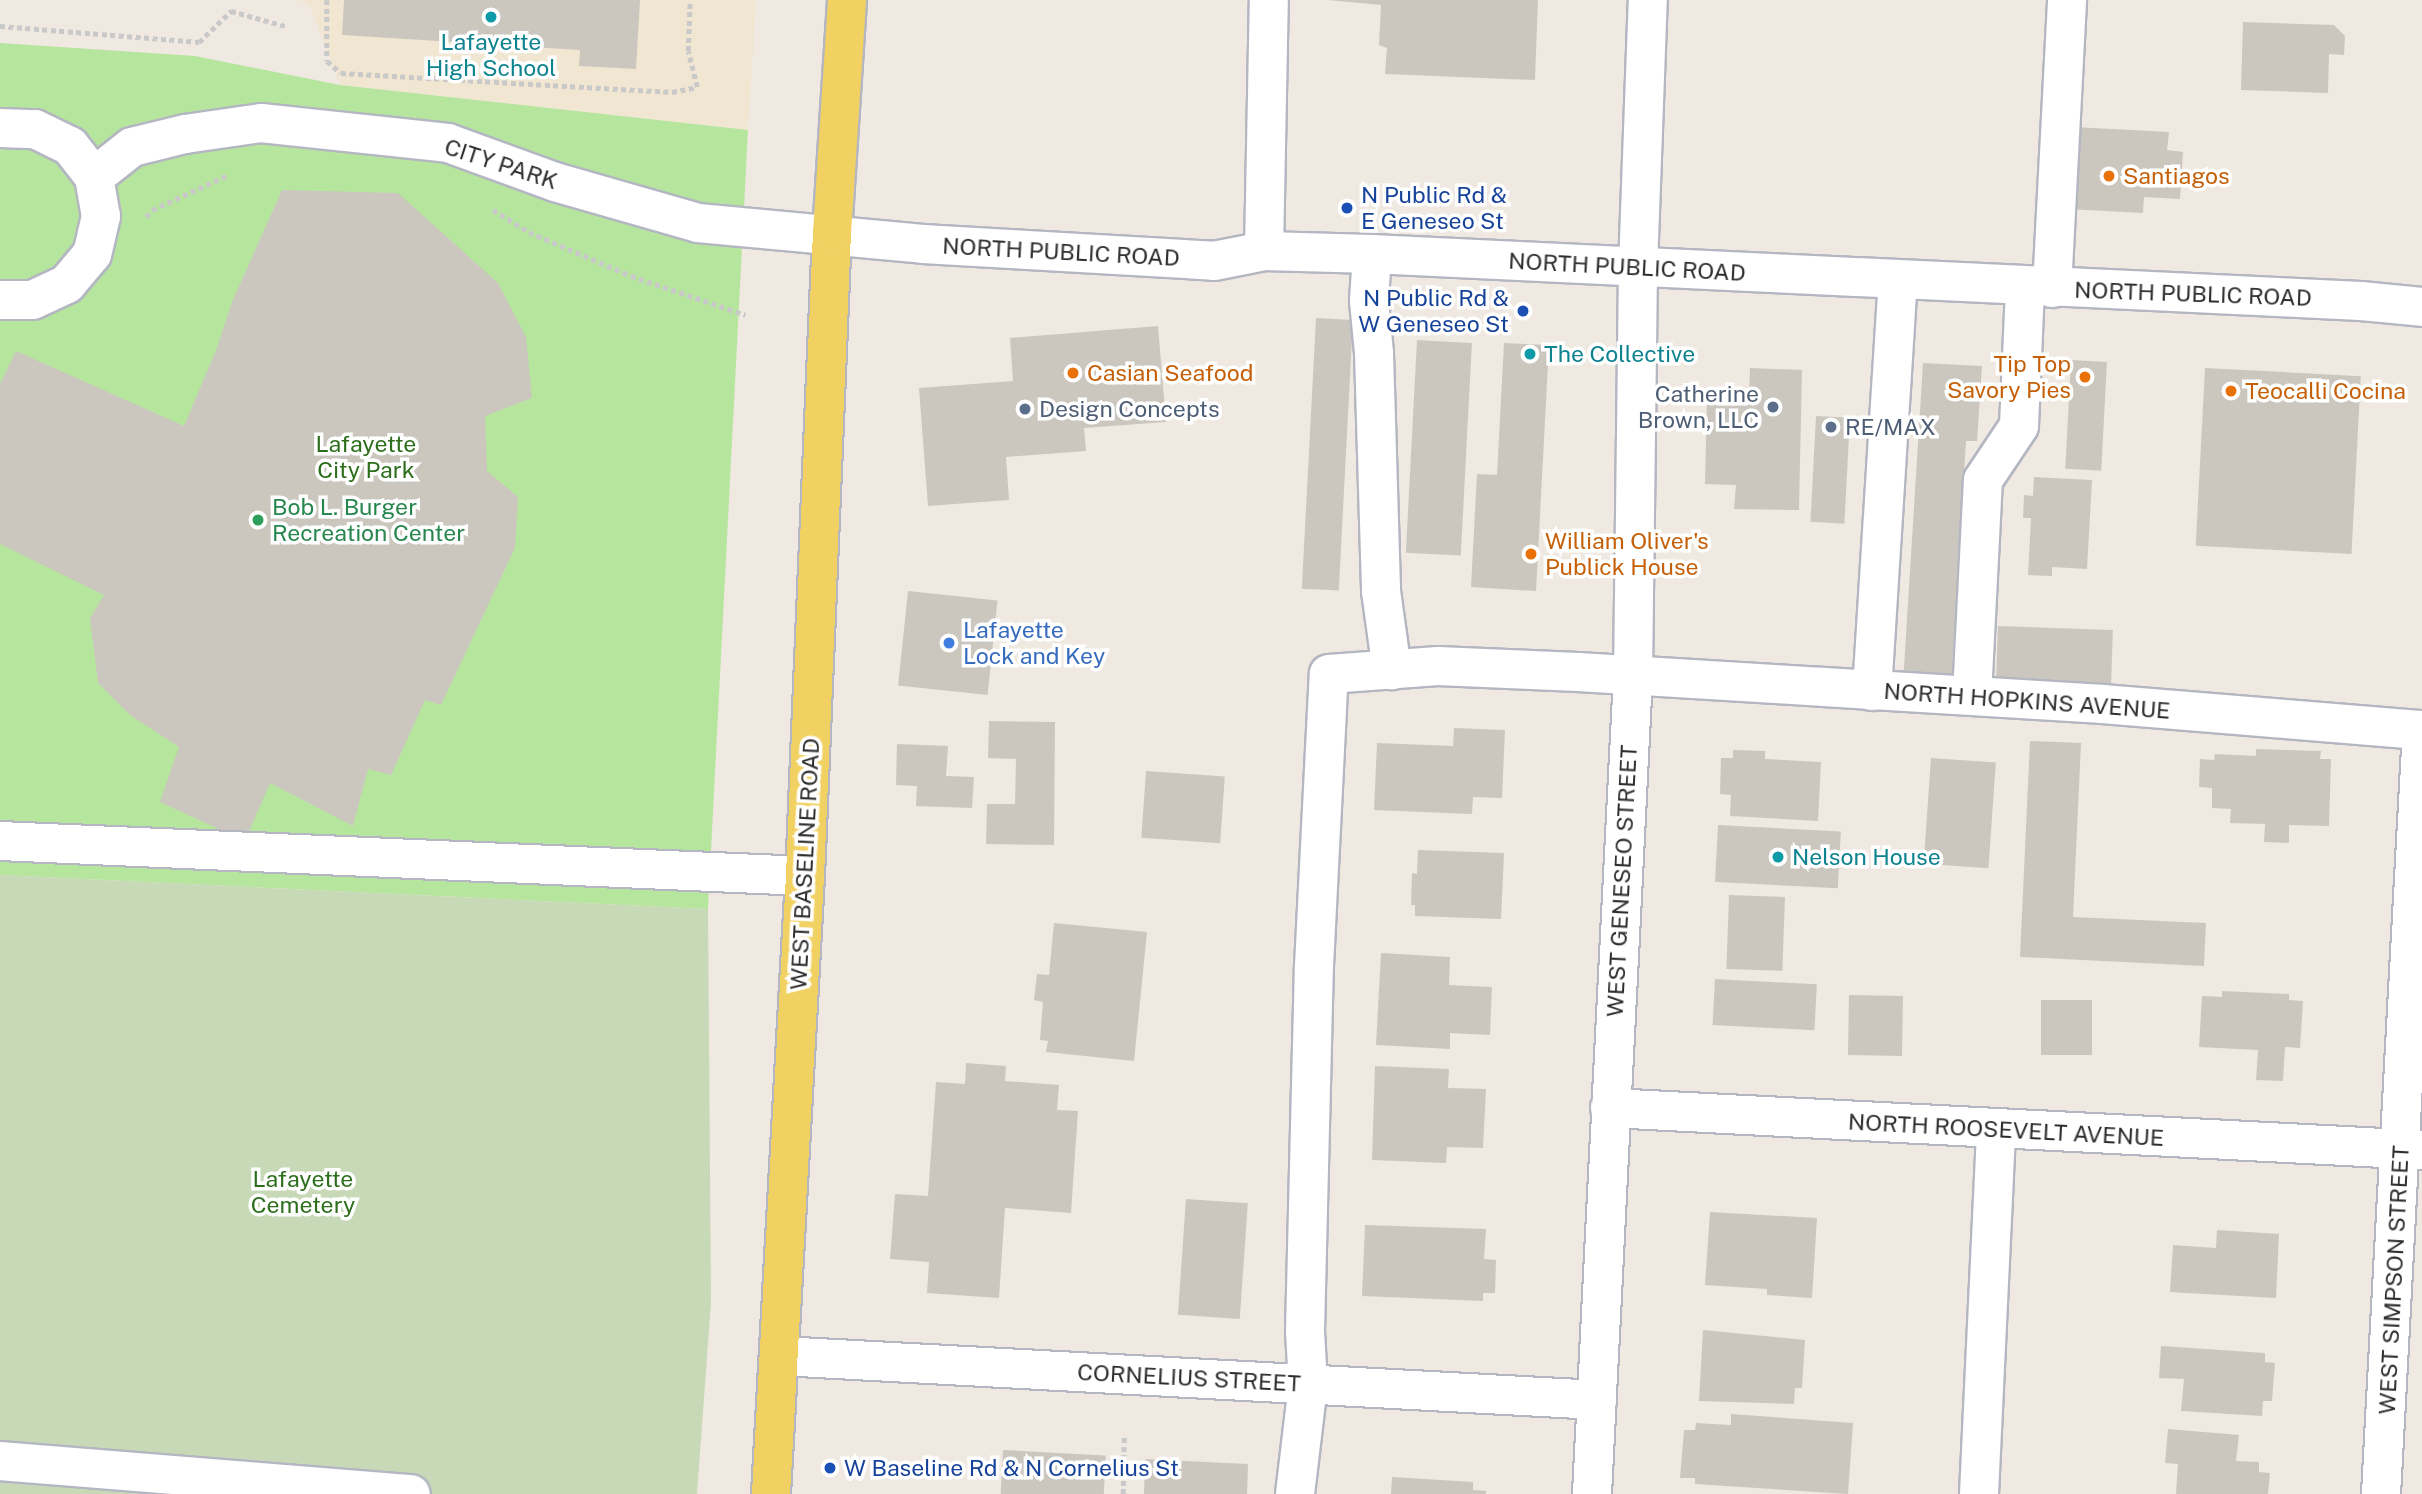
<!DOCTYPE html>
<style>
body{margin:0}
#map{position:relative;width:2422px;height:1494px;overflow:hidden;background:#efe9e1;font-family:"Public Sans",sans-serif}
div>[style]{position:absolute}
[style*='--x']{left:calc(var(--x)*1px);top:calc(var(--y)*1px);width:calc(var(--w)*1px);rotate:calc(var(--a)*1deg)}
.education>*{inset:0;background:#f0e6d1}
.green>*{inset:0;background:#b6e59e}
.cemetery>*{inset:0;background:#c8d9b8}
.building>*{inset:0;background:#cbc7bf;transform-origin:0 0}
.path>*{height:4.5px;margin-top:-2.25px;transform-origin:0;background:repeating-linear-gradient(90deg,#c9c9c9 0 5px,transparent 0 8.5px)}
.roads{filter:drop-shadow(2px 0 #b4b7c1) drop-shadow(-2px 0 #b4b7c1) drop-shadow(0 2px #b4b7c1) drop-shadow(0 -2px #b4b7c1)}
.minor>*{height:38px;margin:-19px;padding:0 19px;transform-origin:19px;border-radius:19px;background:#fff}
.major>*{height:38px;margin:-19px;padding:0 19px;transform-origin:19px;border-radius:19px;background:#f2d163}
.dots>*{width:19px;height:19px;translate:-50% -50%;box-sizing:border-box;border:4px solid #fff;border-radius:50%}
span{translate:-50% -50%;white-space:nowrap;text-align:center;line-height:1.15;-webkit-text-stroke:7px #fff;paint-order:stroke}
.culture-label{font-size:23px;color:#0d838f}
.left{translate:0 -50%;text-align:left}
.street-label{font-size:23px;color:#2e2e2e}
.food-label{font-size:23px;color:#c56008}
.right{translate:-100% -50%;text-align:right}
.transit-label{font-size:23px;color:#164399}
.service-label{font-size:23px;color:#4e5e75}
.park-label{font-size:23px;color:#2c6e1b}
.leisure-label{font-size:23px;color:#27864d}
.shop-label{font-size:23px;color:#366cbe}
</style>
<div id="map">
<div class="education">
<div style="clip-path:polygon(299px 0,756px 0,748px 130px,340px 85px,310px 6px)"></div>
</div>
<div class="green">
<div style="clip-path:polygon(0 43px,195px 56px,340px 85px,748px 130px,708px 909px,0 875px)"></div>
</div>
<div class="cemetery">
<div style="clip-path:polygon(0 875px,708px 909px,711px 1302px,697px 1494px,0 1494px)"></div>
</div>
<div class="building">
<div style="clip-path:polygon(344px 0,640px 0,636px 69px,579px 66px,580px 50px,342px 35px)"></div>
<div style="clip-path:polygon(1328px 0,1538px 0,1535px 80px,1385px 74px,1387px 48px,1379px 45px,1381px 5px)"></div>
<div style="clip-path:polygon(2243px 22px,2334px 25px,2345px 36px,2344px 55px,2329px 54px,2328px 93px,2241px 90px)"></div>
<div style="clip-path:polygon(2074px 127px,2169px 132px,2167px 150px,2183px 152px,2180px 199px,2144px 197px,2143px 213px,2068px 209px)"></div>
<div style="clip-path:polygon(282px 190px,398px 193px,498px 283px,526px 337px,532px 398px,485px 416px,487px 471px,518px 497px,515px 548px,441px 705px,425px 700px,391px 775px,368px 769px,353px 826px,270px 783px,245px 841px,160px 802px,179px 747px,130px 715px,98px 683px,90px 618px,104px 595px,0 544px,0 384px,16px 351px,184px 426px,217px 348px,232px 302px)"></div>
<div style="left:1316px;top:318px;width:37px;height:271px;rotate:3deg"></div>
<div style="clip-path:polygon(1158px 326px,1166px 422px,1084px 428px,1086px 451px,1006px 457px,1009px 500px,928px 506px,919px 388px,1013px 381px,1010px 338px)"></div>
<div style="left:1417px;top:340px;width:55px;height:213px;rotate:3deg"></div>
<div style="clip-path:polygon(1504px 343px,1549px 345px,1536px 591px,1471px 587px,1477px 474px,1497px 475px)"></div>
<div style="left:2071px;top:360px;width:36px;height:109px;rotate:3deg"></div>
<div style="clip-path:polygon(1923px 363px,1982px 366px,1977px 441px,1966px 441px,1951px 686px,1903px 683px)"></div>
<div style="clip-path:polygon(1750px 368px,1802px 370px,1799px 510px,1734px 509px,1736px 485px,1705px 484px,1707px 398px,1749px 399px)"></div>
<div style="left:2205px;top:368px;width:156px;height:178px;rotate:3deg"></div>
<div style="left:1816px;top:416px;width:34px;height:106px;rotate:3deg"></div>
<div style="clip-path:polygon(2034px 477px,2092px 480px,2087px 569px,2052px 567px,2052px 576px,2028px 575px,2031px 518px,2023px 518px,2024px 495px,2033px 496px)"></div>
<div style="left:908px;top:591px;width:90px;height:95px;rotate:6deg"></div>
<div style="left:1998px;top:626px;width:115px;height:57px;rotate:2deg"></div>
<div style="clip-path:polygon(989px 721px,1055px 722px,1054px 845px,986px 844px,987px 804px,1015px 804px,1016px 759px,988px 758px)"></div>
<div style="clip-path:polygon(1454px 728px,1505px 730px,1502px 798px,1473px 797px,1472px 814px,1374px 810px,1377px 743px,1453px 746px)"></div>
<div style="clip-path:polygon(2030px 741px,2081px 743px,2073px 917px,2206px 923px,2204px 966px,2020px 957px)"></div>
<div style="clip-path:polygon(897px 744px,948px 746px,946px 776px,974px 777px,972px 808px,916px 806px,917px 786px,896px 785px)"></div>
<div style="clip-path:polygon(2256px 749px,2321px 751px,2320px 759px,2331px 759px,2329px 826px,2289px 825px,2289px 843px,2264px 842px,2265px 824px,2230px 823px,2231px 809px,2212px 808px,2212px 788px,2199px 787px,2200px 759px,2214px 760px,2215px 754px,2256px 756px)"></div>
<div style="clip-path:polygon(1733px 750px,1765px 751px,1765px 759px,1821px 762px,1818px 821px,1730px 816px,1731px 795px,1720px 794px,1721px 758px,1733px 758px)"></div>
<div style="left:1931px;top:758px;width:65px;height:106px;rotate:4deg"></div>
<div style="left:1146px;top:771px;width:79px;height:67px;rotate:4deg"></div>
<div style="left:1718px;top:825px;width:123px;height:57px;rotate:3deg"></div>
<div style="clip-path:polygon(1418px 850px,1504px 853px,1501px 919px,1415px 916px,1415px 905px,1411px 905px,1412px 873px,1417px 874px)"></div>
<div style="left:1729px;top:895px;width:56px;height:74px;rotate:2deg"></div>
<div style="clip-path:polygon(1054px 923px,1147px 932px,1134px 1061px,1046px 1052px,1048px 1041px,1040px 1040px,1043px 1002px,1034px 1000px,1037px 974px,1049px 975px)"></div>
<div style="clip-path:polygon(1381px 953px,1450px 957px,1449px 985px,1492px 987px,1490px 1035px,1450px 1033px,1450px 1049px,1376px 1045px)"></div>
<div style="left:1715px;top:979px;width:102px;height:46px;rotate:3deg"></div>
<div style="clip-path:polygon(2222px 991px,2289px 994px,2289px 1000px,2303px 1001px,2300px 1048px,2285px 1047px,2283px 1081px,2256px 1080px,2258px 1050px,2199px 1047px,2202px 996px,2222px 997px)"></div>
<div style="left:1849px;top:995px;width:54px;height:60px;rotate:1deg"></div>
<div style="left:2041px;top:1000px;width:51px;height:55px"></div>
<div style="clip-path:polygon(966px 1063px,1006px 1066px,1005px 1081px,1059px 1085px,1057px 1110px,1078px 1111px,1071px 1213px,1005px 1208px,999px 1298px,927px 1293px,929px 1262px,890px 1259px,895px 1194px,928px 1196px,936px 1082px,965px 1084px)"></div>
<div style="clip-path:polygon(1375px 1066px,1449px 1069px,1448px 1088px,1486px 1089px,1483px 1148px,1447px 1147px,1446px 1163px,1372px 1160px)"></div>
<div style="left:1186px;top:1199px;width:62px;height:116px;rotate:4deg"></div>
<div style="clip-path:polygon(1710px 1212px,1817px 1218px,1812px 1298px,1767px 1295px,1767px 1289px,1705px 1285px)"></div>
<div style="clip-path:polygon(1365px 1225px,1486px 1229px,1484px 1259px,1496px 1260px,1495px 1293px,1483px 1293px,1483px 1301px,1362px 1296px)"></div>
<div style="clip-path:polygon(2217px 1230px,2279px 1234px,2276px 1298px,2170px 1292px,2173px 1245px,2216px 1248px)"></div>
<div style="clip-path:polygon(1703px 1330px,1805px 1340px,1802px 1388px,1795px 1388px,1794px 1404px,1699px 1401px)"></div>
<div style="clip-path:polygon(2161px 1346px,2265px 1353px,2265px 1362px,2275px 1363px,2272px 1401px,2263px 1401px,2262px 1416px,2181px 1411px,2184px 1379px,2159px 1378px)"></div>
<div style="clip-path:polygon(1731px 1414px,1853px 1423px,1848px 1494px,1695px 1484px,1695px 1478px,1680px 1478px,1684px 1430px,1695px 1430px,1696px 1423px,1731px 1425px)"></div>
<div style="clip-path:polygon(2168px 1429px,2239px 1435px,2236px 1461px,2259px 1462px,2259px 1472px,2270px 1473px,2268px 1494px,2176px 1494px,2178px 1464px,2165px 1463px)"></div>
<div style="left:1003px;top:1450px;width:103px;height:44px;rotate:3deg"></div>
<div style="clip-path:polygon(1145px 1459px,1248px 1464px,1247px 1494px,1144px 1494px)"></div>
<div style="clip-path:polygon(1392px 1477px,1473px 1482px,1473px 1490px,1486px 1491px,1486px 1494px,1391px 1494px)"></div>
</div>
<div class="path">
<div style="--x:327;--y:0;--w:61;--a:90"></div>
<div style="--x:327;--y:61;--w:18;--a:41"></div>
<div style="--x:341;--y:73;--w:332;--a:3.3"></div>
<div style="--x:672;--y:92;--w:25;--a:-11"></div>
<div style="--x:697;--y:87;--w:37;--a:-104"></div>
<div style="--x:688;--y:51;--w:51;--a:-87.8"></div>
<div style="--x:0;--y:26;--w:200;--a:4.6"></div>
<div style="--x:199;--y:42;--w:45;--a:-44.1"></div>
<div style="--x:231;--y:11;--w:56;--a:15.5"></div>
<div style="--x:493;--y:210;--w:42;--a:31.4"></div>
<div style="--x:529;--y:232;--w:111;--a:23.3"></div>
<div style="--x:631;--y:276;--w:121;--a:18.7"></div>
<div style="--x:146;--y:217;--w:9;--a:-49"></div>
<div style="--x:152;--y:210;--w:84;--a:-24.7"></div>
<div style="--x:1123;--y:1494;--w:57;--a:-89"></div>
</div>
<div class="roads">
<div class="minor">
<div style="--x:0;--y:128;--w:35;--a:2"></div>
<div style="--x:35;--y:129;--w:39;--a:26"></div>
<div style="--x:70;--y:146;--w:39;--a:52"></div>
<div style="--x:94;--y:177;--w:40;--a:80"></div>
<div style="--x:101;--y:216;--w:39;--a:103"></div>
<div style="--x:92;--y:254;--w:39;--a:130"></div>
<div style="--x:67;--y:284;--w:38;--a:155"></div>
<div style="--x:32;--y:300;--w:32;--a:180"></div>
<div style="--x:94;--y:177;--w:48;--a:-38.3"></div>
<div style="--x:132;--y:147;--w:55;--a:-13.8"></div>
<div style="--x:185;--y:134;--w:77;--a:-8.2"></div>
<div style="--x:261;--y:123;--w:188;--a:6.1"></div>
<div style="--x:448;--y:143;--w:114;--a:20"></div>
<div style="--x:555;--y:182;--w:149;--a:16"></div>
<div style="--x:698;--y:223;--w:226;--a:5.3"></div>
<div style="--x:923;--y:244;--w:291;--a:3.3"></div>
<div style="--x:1214;--y:261;--w:51;--a:-11.3"></div>
<div style="--x:1264;--y:251;--w:108;--a:1.6"></div>
<div style="--x:1372;--y:254;--w:990;--a:2.72"></div>
<div style="--x:2361;--y:301;--w:61;--a:5.6"></div>
<div style="--x:1264;--y:251;--w:251;--a:-88.9"></div>
<div style="--x:1372;--y:254;--w:47;--a:93.7"></div>
<div style="--x:1369;--y:301;--w:52;--a:84.5"></div>
<div style="--x:1374;--y:353;--w:238;--a:88.3"></div>
<div style="--x:1381;--y:591;--w:80;--a:82.1"></div>
<div style="--x:2052;--y:288;--w:288;--a:-87"></div>
<div style="--x:1872;--y:691;--w:412;--a:-86.4"></div>
<div style="--x:1972;--y:696;--w:216;--a:-87.1"></div>
<div style="--x:1983;--y:480;--w:65;--a:-56.3"></div>
<div style="--x:2019;--y:426;--w:140;--a:-87.5"></div>
<div style="--x:0;--y:841;--w:806;--a:2.49"></div>
<div style="--x:1610;--y:1108;--w:813;--a:2.96"></div>
<div style="--x:780;--y:1356;--w:818;--a:3.08"></div>
<div style="--x:0;--y:1461;--w:412;--a:4.6"></div>
<div style="--x:1295;--y:1494;--w:110;--a:-83.2"></div>
<div style="--x:1308;--y:1385;--w:54;--a:-93.2"></div>
<div style="--x:1305;--y:1331;--w:365;--a:-88.6"></div>
<div style="--x:1314;--y:966;--w:292;--a:-87.1"></div>
<div style="--x:1329;--y:674;--w:109;--a:-4.2"></div>
<div style="--x:1438;--y:666;--w:140;--a:2.5"></div>
<div style="--x:1578;--y:672;--w:526;--a:3.49"></div>
<div style="--x:2103;--y:704;--w:320;--a:4.7"></div>
<div style="--x:1592;--y:1494;--w:818;--a:-87.13"></div>
<div style="--x:1633;--y:677;--w:410;--a:-89.3"></div>
<div style="--x:1638;--y:267;--w:267;--a:-87.9"></div>
<div style="--x:1979;--y:1494;--w:364;--a:-87.3"></div>
<div style="--x:2381;--y:1494;--w:765;--a:-86.93"></div>
</div>
<div class="major">
<div style="--x:771;--y:1494;--w:619;--a:-86.85"></div>
<div style="--x:805;--y:876;--w:644;--a:-87.6"></div>
<div style="--x:832;--y:233;--w:233;--a:-86.3"></div>
</div>
</div>
<div class="dots">
<div style="left:491px;top:17px;background:#0f9aa8"></div>
<div style="left:2109px;top:176px;background:#e8710a"></div>
<div style="left:1347px;top:208px;background:#1a4fb4"></div>
<div style="left:1523px;top:311px;background:#1a4fb4"></div>
<div style="left:1530px;top:354px;background:#0f9aa8"></div>
<div style="left:1073px;top:373px;background:#e8710a"></div>
<div style="left:2085px;top:377px;background:#e8710a"></div>
<div style="left:2231px;top:391px;background:#e8710a"></div>
<div style="left:1773px;top:407px;background:#5c6f8a"></div>
<div style="left:1025px;top:409px;background:#5c6f8a"></div>
<div style="left:1831px;top:427px;background:#5c6f8a"></div>
<div style="left:258px;top:520px;background:#2e9e5b"></div>
<div style="left:1531px;top:554px;background:#e8710a"></div>
<div style="left:949px;top:643px;background:#3f7fe0"></div>
<div style="left:1778px;top:857px;background:#0f9aa8"></div>
<div style="left:830px;top:1468px;background:#1a4fb4"></div>
</div>
<div class="culture-label">
<span style="left:491px;top:55px">Lafayette<br>High School</span>
<span class="left" style="left:1544px;top:354px">The Collective</span>
<span class="left" style="left:1792px;top:857px">Nelson House</span>
</div>
<div class="street-label">
<span style="left:501px;top:164px;rotate:18deg">CITY PARK</span>
<span style="left:1061px;top:252px;rotate:3deg">NORTH PUBLIC ROAD</span>
<span style="left:1627px;top:267px;rotate:3deg">NORTH PUBLIC ROAD</span>
<span style="left:2193px;top:294px;rotate:2deg">NORTH PUBLIC ROAD</span>
<span style="left:2027px;top:701px;rotate:4deg">NORTH HOPKINS AVENUE</span>
<span style="left:805px;top:864px;rotate:-87deg">WEST BASELINE ROAD</span>
<span style="left:1622px;top:881px;rotate:-87deg">WEST GENESEO STREET</span>
<span style="left:2006px;top:1130px;rotate:3deg">NORTH ROOSEVELT AVENUE</span>
<span style="left:2394px;top:1280px;rotate:-87deg">WEST SIMPSON STREET</span>
<span style="left:1189px;top:1378px;rotate:3deg">CORNELIUS STREET</span>
</div>
<div class="food-label">
<span class="left" style="left:2123px;top:176px">Santiagos</span>
<span class="right" style="left:2071px;top:377px">Tip Top<br>Savory Pies</span>
<span class="left" style="left:1087px;top:373px">Casian Seafood</span>
<span class="left" style="left:2245px;top:391px">Teocalli Cocina</span>
<span class="left" style="left:1545px;top:554px">William Oliver's<br>Publick House</span>
</div>
<div class="transit-label">
<span class="left" style="left:1361px;top:208px">N Public Rd &amp;<br>E Geneseo St</span>
<span class="right" style="left:1509px;top:311px">N Public Rd &amp;<br>W Geneseo St</span>
<span class="left" style="left:844px;top:1468px">W Baseline Rd &amp; N Cornelius St</span>
</div>
<div class="service-label">
<span class="right" style="left:1759px;top:407px">Catherine<br>Brown, LLC</span>
<span class="left" style="left:1039px;top:409px">Design Concepts</span>
<span class="left" style="left:1845px;top:427px">RE/MAX</span>
</div>
<div class="park-label">
<span style="left:366px;top:457px">Lafayette<br>City Park</span>
<span style="left:303px;top:1192px">Lafayette<br>Cemetery</span>
</div>
<div class="leisure-label">
<span class="left" style="left:272px;top:520px">Bob L. Burger<br>Recreation Center</span>
</div>
<div class="shop-label">
<span class="left" style="left:963px;top:643px">Lafayette<br>Lock and Key</span>
</div>
</div>
